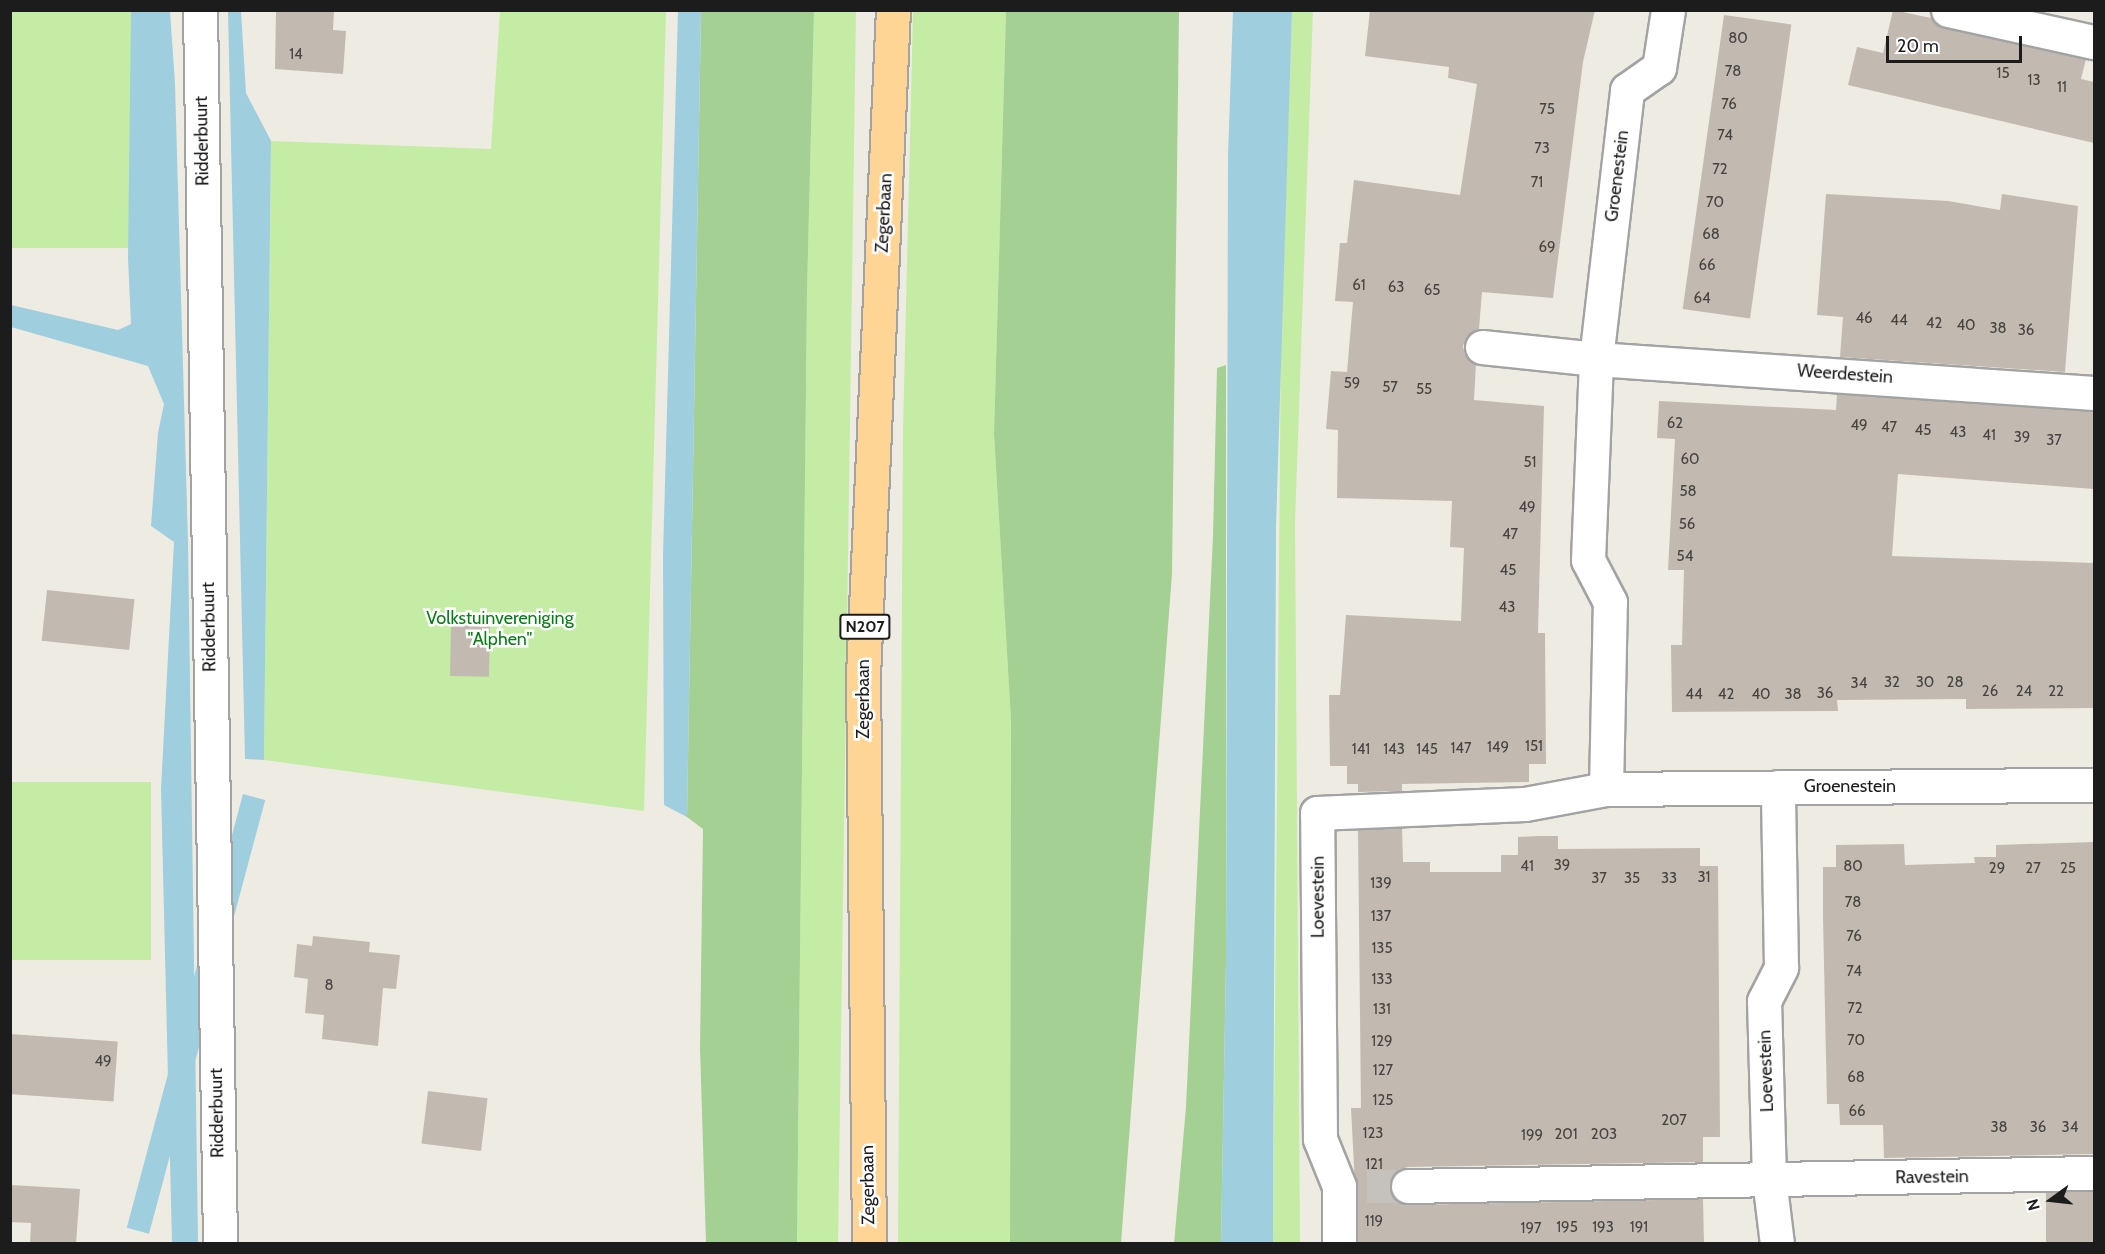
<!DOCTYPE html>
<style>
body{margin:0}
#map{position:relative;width:2105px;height:1254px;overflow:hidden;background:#eeebe2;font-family:Cabin,sans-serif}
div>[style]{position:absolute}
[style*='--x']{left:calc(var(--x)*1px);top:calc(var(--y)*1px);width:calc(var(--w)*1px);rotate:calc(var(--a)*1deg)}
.grass>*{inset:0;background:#c5eca4;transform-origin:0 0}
.forest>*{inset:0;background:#a4d094}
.water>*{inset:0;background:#9fcedf;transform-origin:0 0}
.building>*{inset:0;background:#c2bab1;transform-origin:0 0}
.street-tunnel>*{height:33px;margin-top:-16.5px;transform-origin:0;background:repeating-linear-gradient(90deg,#c4c2ba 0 33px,transparent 0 49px)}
.roads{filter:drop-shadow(2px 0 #a3a3a3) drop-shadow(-2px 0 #a3a3a3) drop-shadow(0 2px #a3a3a3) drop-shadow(0 -2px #a3a3a3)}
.street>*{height:33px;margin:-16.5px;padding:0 16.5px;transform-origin:16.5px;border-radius:16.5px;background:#fff}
.primary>*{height:33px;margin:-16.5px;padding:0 16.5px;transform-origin:16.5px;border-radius:16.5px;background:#ffd596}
span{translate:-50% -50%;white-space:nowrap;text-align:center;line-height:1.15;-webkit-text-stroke:5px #fff;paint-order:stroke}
.number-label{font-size:15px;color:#464441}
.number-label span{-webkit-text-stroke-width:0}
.shield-label span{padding:2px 4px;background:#fff;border:2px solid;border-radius:4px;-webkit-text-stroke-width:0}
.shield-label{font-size:16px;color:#1c1c1c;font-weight:700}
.street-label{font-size:18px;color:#1c1c1c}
.park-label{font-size:18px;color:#067f14}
.frame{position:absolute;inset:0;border:12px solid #1c1c1c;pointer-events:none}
.north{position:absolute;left:2021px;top:1170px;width:60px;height:60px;-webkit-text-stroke:4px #fff;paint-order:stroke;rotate:255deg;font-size:16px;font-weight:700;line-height:24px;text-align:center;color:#1c1c1c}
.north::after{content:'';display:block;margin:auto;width:21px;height:27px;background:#1c1c1c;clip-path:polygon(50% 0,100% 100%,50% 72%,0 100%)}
.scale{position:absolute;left:1886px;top:36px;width:136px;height:27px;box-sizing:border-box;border:3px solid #1c1c1c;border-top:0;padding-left:8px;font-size:18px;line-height:21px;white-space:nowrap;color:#1c1c1c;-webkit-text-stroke:4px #fff;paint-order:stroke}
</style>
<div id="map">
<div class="grass">
<div style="clip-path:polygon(856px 10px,838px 1243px,797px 1244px,807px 292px,814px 11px)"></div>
<div style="clip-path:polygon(1313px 10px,1295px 522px,1300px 1243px,1273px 1244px,1281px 337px,1292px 11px)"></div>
<div style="left:10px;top:11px;width:121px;height:237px"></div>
<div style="clip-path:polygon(500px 11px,666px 11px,644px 811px,264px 760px,271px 141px,491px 149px)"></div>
<div style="clip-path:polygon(913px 11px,1006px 11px,994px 434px,1011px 720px,1010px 1243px,898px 1244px,903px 432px)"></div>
<div style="left:151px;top:782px;width:178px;height:140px;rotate:90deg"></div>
</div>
<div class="forest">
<div style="clip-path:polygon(701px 11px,814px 11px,807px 292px,797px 1243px,706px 1243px,700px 1048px,703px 829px,687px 817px)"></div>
<div style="clip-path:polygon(1006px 11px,1179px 11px,1172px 574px,1121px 1243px,1010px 1243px,1011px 720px,994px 434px)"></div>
<div style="clip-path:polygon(1226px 365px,1226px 962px,1221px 1243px,1174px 1244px,1186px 1107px,1213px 536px,1217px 368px)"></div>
</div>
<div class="water">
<div style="clip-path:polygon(131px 11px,170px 11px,175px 84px,188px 542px,198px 1243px,172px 1243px,161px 789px,174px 542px,151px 526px,158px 433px,164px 404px,148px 366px,11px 327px,11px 305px,118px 330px,131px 324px,128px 258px)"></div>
<div style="clip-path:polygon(228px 11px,241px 11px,246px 93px,271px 141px,264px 760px,245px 759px)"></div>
<div style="clip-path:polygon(678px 11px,701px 11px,687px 817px,664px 805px,663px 556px)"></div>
<div style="clip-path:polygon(1233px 11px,1292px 11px,1276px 527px,1273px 1244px,1221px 1243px,1226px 962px,1228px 155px)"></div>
<div style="left:243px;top:794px;width:23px;height:449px;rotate:15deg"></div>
</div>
<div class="building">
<div style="clip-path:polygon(276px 10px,334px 10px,333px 30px,346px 31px,343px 74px,275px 69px)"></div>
<div style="clip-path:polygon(1370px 10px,1595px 10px,1583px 62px,1553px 298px,1482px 292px,1479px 329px,1467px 336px,1463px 346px,1465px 355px,1476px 364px,1474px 400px,1544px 406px,1538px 633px,1545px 633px,1546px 764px,1529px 764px,1529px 782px,1402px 784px,1402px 791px,1358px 792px,1358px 784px,1347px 784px,1347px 766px,1330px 766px,1329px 695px,1340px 695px,1346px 615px,1461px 621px,1464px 548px,1450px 547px,1452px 501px,1337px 498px,1338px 430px,1326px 429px,1331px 371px,1347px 372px,1353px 302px,1335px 301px,1340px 243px,1347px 243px,1354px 180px,1460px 195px,1477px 84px,1448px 78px,1449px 67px,1365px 56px)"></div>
<div style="clip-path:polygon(1893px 10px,1931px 18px,1944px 28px,2086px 59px,2081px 79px,2094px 82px,2094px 143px,1848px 85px,1857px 47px,1883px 53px)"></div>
<div style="left:1724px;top:15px;width:68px;height:297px;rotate:8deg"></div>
<div style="clip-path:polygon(1826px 194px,1948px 201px,2000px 210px,2002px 194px,2078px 206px,2065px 372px,1840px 357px,1843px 317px,1817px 315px)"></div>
<div style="clip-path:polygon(1837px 394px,2094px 411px,2094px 489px,1898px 474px,1892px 556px,2094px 563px,2094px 708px,1966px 709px,1966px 699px,1837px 700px,1838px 711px,1672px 712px,1671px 645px,1682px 645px,1684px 570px,1668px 570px,1675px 439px,1657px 438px,1659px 401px,1836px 410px)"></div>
<div style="left:47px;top:590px;width:88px;height:51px;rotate:6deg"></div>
<div style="left:451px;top:622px;width:39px;height:54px;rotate:1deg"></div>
<div style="clip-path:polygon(1402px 828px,1403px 862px,1430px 862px,1430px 872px,1501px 872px,1501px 855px,1518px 855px,1518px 837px,1539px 836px,1558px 836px,1558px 849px,1700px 848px,1700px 866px,1718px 866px,1720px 1137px,1703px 1137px,1703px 1162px,1408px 1167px,1398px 1170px,1389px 1186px,1392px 1196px,1408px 1205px,1703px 1199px,1704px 1244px,1358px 1244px,1351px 1108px,1361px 1108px,1358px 830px)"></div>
<div style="clip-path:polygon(2094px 842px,2094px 1154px,1884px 1158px,1883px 1125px,1840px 1125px,1839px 1104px,1827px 1104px,1823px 917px,1823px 867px,1836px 867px,1836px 845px,1904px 844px,1905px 865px,1975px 863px,1974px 857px,1996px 857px,1996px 845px)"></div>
<div style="clip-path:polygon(313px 936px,370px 942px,369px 952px,400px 955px,396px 989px,383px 988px,378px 1046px,322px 1039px,324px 1015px,305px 1013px,308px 979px,294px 977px,297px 944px,312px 946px)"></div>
<div style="left:10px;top:1034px;width:108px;height:60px;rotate:4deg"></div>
<div style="left:428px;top:1091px;width:60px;height:53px;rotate:7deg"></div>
<div style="clip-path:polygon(10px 1185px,80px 1189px,76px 1244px,30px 1244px,31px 1223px,10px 1222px)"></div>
<div style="left:2094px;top:1192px;width:52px;height:48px;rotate:90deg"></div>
</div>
<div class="street-tunnel">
<div style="--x:1367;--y:1186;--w:41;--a:0"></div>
</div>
<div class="roads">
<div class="street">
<div style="--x:200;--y:10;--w:1234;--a:89.07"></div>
<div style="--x:1948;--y:10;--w:149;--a:12.4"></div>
<div style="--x:1482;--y:347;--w:115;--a:6"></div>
<div style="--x:1596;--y:359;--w:499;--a:3.9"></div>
<div style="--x:1606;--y:789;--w:187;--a:-88.8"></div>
<div style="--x:1610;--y:602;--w:47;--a:-117.6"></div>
<div style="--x:1588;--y:560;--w:201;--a:-87.7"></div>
<div style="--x:1596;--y:359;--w:271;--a:-83.4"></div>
<div style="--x:1627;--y:90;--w:39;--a:-35"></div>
<div style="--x:1659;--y:68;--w:59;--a:-81.2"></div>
<div style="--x:1408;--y:1186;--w:686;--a:-1.09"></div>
<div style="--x:1339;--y:1244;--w:58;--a:-90"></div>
<div style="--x:1339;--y:1186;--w:51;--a:-112"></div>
<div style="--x:1320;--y:1139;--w:326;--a:-90.5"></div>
<div style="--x:1317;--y:813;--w:208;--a:-2.5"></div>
<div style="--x:1525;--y:804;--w:82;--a:-10.5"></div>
<div style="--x:1606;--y:789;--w:488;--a:-0.5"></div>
<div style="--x:1777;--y:1244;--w:65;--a:-97"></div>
<div style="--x:1769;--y:1179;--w:178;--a:-91.6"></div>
<div style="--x:1764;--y:1001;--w:38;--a:-63"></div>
<div style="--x:1781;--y:967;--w:180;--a:-91"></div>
</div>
<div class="primary">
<div style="--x:869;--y:1244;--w:569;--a:-90.6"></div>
<div style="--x:863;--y:675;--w:666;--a:-87.42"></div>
</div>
</div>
<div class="number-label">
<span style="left:1738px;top:39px">80</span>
<span style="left:296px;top:55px">14</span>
<span style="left:1733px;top:72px">78</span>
<span style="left:2003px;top:74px">15</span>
<span style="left:2034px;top:81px">13</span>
<span style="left:2062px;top:88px">11</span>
<span style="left:1729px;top:105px">76</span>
<span style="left:1547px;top:110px">75</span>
<span style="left:1725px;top:136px">74</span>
<span style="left:1542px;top:149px">73</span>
<span style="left:1720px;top:170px">72</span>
<span style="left:1537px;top:183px">71</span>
<span style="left:1715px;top:203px">70</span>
<span style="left:1711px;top:235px">68</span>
<span style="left:1547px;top:248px">69</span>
<span style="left:1707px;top:266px">66</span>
<span style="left:1359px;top:286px">61</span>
<span style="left:1396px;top:288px">63</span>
<span style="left:1432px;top:291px">65</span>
<span style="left:1702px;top:299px">64</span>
<span style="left:1864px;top:319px">46</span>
<span style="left:1899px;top:321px">44</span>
<span style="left:1934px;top:324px">42</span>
<span style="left:1966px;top:326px">40</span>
<span style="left:1998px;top:329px">38</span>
<span style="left:2026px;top:331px">36</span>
<span style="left:1352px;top:384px">59</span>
<span style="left:1390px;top:388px">57</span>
<span style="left:1424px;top:390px">55</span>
<span style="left:1675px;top:424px">62</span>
<span style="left:1859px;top:426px">49</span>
<span style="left:1889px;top:428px">47</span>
<span style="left:1923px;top:431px">45</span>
<span style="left:1958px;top:433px">43</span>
<span style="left:1989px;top:436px">41</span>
<span style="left:2022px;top:438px">39</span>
<span style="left:2054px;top:441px">37</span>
<span style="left:1690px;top:460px">60</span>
<span style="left:1530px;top:463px">51</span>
<span style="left:1688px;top:492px">58</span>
<span style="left:1527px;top:508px">49</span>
<span style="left:1687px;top:525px">56</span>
<span style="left:1510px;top:535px">47</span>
<span style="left:1685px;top:557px">54</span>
<span style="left:1508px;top:571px">45</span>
<span style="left:1507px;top:608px">43</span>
<span style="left:1892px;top:683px">32</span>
<span style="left:1925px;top:683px">30</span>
<span style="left:1955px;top:683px">28</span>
<span style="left:1859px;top:684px">34</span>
<span style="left:1990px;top:692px">26</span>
<span style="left:2024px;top:692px">24</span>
<span style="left:2056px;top:692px">22</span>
<span style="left:1825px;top:694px">36</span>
<span style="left:1694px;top:695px">44</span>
<span style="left:1726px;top:695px">42</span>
<span style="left:1761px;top:695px">40</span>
<span style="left:1793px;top:695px">38</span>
<span style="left:1534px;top:747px">151</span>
<span style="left:1498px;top:748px">149</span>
<span style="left:1461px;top:749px">147</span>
<span style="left:1361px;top:750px">141</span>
<span style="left:1394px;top:750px">143</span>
<span style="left:1427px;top:750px">145</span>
<span style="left:1562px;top:866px">39</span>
<span style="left:1527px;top:867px">41</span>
<span style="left:1853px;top:867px">80</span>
<span style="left:1997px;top:869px">29</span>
<span style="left:2033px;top:869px">27</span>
<span style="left:2068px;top:869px">25</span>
<span style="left:1704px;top:878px">31</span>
<span style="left:1599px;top:879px">37</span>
<span style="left:1632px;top:879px">35</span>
<span style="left:1669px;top:879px">33</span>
<span style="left:1381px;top:884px">139</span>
<span style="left:1853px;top:903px">78</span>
<span style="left:1381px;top:917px">137</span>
<span style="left:1854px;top:937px">76</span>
<span style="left:1382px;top:949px">135</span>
<span style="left:1854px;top:972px">74</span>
<span style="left:1382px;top:980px">133</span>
<span style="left:329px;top:986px">8</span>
<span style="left:1855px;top:1009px">72</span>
<span style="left:1382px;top:1010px">131</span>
<span style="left:1856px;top:1041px">70</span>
<span style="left:1382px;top:1042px">129</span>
<span style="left:103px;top:1062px">49</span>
<span style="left:1383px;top:1071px">127</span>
<span style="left:1856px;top:1078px">68</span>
<span style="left:1383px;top:1101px">125</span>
<span style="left:1857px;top:1112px">66</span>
<span style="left:1674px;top:1121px">207</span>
<span style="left:1999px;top:1128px">38</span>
<span style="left:2038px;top:1128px">36</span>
<span style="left:2070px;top:1128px">34</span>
<span style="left:1373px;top:1134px">123</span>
<span style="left:1566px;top:1135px">201</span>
<span style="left:1604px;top:1135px">203</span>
<span style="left:1532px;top:1136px">199</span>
<span style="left:1374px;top:1165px">121</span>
<span style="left:1374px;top:1222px">119</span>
<span style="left:1567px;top:1228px">195</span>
<span style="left:1603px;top:1228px">193</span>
<span style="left:1639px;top:1228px">191</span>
<span style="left:1531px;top:1229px">197</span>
</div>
<div class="shield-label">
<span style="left:865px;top:627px">N207</span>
</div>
<div class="street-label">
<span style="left:202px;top:141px;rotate:-91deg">Ridderbuurt</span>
<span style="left:1617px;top:176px;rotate:-83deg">Groenestein</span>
<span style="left:884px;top:213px;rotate:-87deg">Zegerbaan</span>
<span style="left:1845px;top:374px;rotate:4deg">Weerdestein</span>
<span style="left:209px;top:627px;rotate:-91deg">Ridderbuurt</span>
<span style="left:863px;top:699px;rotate:-90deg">Zegerbaan</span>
<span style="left:1850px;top:786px">Groenestein</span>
<span style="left:1318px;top:897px;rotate:-90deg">Loevestein</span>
<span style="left:1766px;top:1071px;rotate:-92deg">Loevestein</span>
<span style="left:217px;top:1113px;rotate:-91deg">Ridderbuurt</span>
<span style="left:1932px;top:1177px;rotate:-1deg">Ravestein</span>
<span style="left:868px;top:1185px;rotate:-91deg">Zegerbaan</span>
</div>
<div class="park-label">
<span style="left:500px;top:629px">Volkstuinvereniging<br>"Alphen"</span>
</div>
<div class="frame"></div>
<div class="north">N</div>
<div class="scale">20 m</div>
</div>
